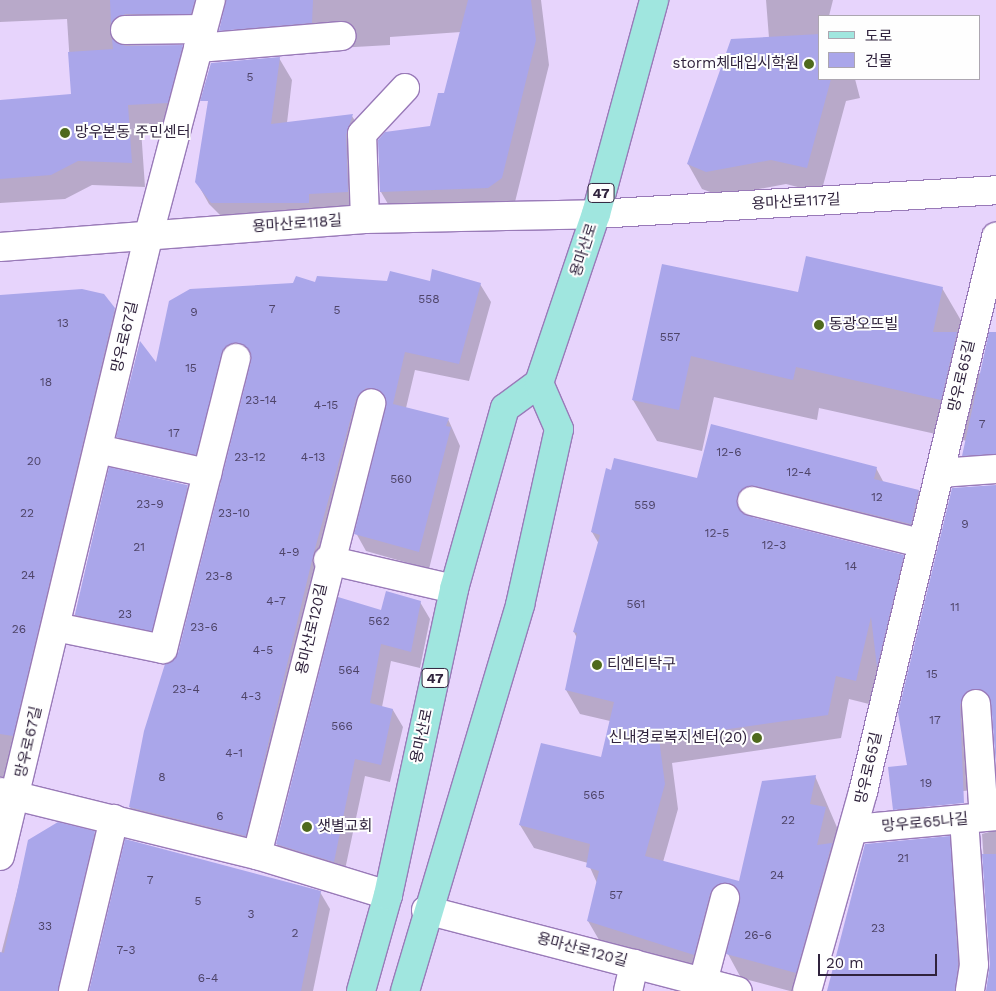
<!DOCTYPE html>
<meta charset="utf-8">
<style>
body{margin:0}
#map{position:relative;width:996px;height:991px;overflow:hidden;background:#e7d4fc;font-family:"Work Sans","Noto Sans KR",sans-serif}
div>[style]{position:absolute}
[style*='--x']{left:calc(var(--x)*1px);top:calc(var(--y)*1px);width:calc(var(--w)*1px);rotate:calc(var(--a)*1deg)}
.shadow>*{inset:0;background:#0003}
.building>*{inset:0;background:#aaa6ea;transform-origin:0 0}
.roads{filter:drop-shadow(1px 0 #997ab8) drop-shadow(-1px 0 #997ab8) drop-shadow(0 1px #997ab8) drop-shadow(0 -1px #997ab8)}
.minor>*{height:28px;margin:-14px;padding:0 14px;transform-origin:14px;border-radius:14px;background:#fff}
.major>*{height:28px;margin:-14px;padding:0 14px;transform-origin:14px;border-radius:14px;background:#a0e6df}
.dots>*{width:14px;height:14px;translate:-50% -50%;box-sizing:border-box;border:2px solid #fefefe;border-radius:50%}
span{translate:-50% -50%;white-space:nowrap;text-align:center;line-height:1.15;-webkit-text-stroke:4px #fefefe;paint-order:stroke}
.number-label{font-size:12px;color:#4e4468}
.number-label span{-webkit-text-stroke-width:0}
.shield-label span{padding:1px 4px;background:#fefefe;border:1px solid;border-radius:4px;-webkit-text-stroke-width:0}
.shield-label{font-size:14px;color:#30233d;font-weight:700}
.poi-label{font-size:15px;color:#30233d}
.right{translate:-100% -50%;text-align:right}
.left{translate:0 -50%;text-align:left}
.street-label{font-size:15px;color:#30233d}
.legend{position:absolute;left:818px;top:15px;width:162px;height:65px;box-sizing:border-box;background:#fefefe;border:1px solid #aca6b1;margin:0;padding:6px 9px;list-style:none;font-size:15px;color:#30233d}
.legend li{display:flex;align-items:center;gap:10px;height:25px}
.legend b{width:25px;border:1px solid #aca6b1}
.scale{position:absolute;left:818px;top:954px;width:119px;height:22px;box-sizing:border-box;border:2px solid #30233d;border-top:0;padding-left:6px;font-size:15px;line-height:18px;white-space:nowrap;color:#30233d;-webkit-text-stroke:4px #fefefe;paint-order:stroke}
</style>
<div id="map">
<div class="shadow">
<div style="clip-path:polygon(0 0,213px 0,213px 14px,128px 45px,182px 46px,196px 70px,181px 127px,141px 129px,145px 187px,92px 185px,65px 199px,0 203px,0 102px,72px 95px,67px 19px,0 22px)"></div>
<div style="clip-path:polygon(243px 0,541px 0,549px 65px,515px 202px,501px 211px,395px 216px,381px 192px,379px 140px,431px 127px,445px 95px,461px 32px,390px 37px,390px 45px,250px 53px,237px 29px)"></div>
<div style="clip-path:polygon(766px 0,833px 0,829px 16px,820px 16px,820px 79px,855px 79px,860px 98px,846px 101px,821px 193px,786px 184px,721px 196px,702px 189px,688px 164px,769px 38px)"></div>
<div style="clip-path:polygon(279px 58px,292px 80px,287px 123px,352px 116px,365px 137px,360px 214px,232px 227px,209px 204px,196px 181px)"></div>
<div style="clip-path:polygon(663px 266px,799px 293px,942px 288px,966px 329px,963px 345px,981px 376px,996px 334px,996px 472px,973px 473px,963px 456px,967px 441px,819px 408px,817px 420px,714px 397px,702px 451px,657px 441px,633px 400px)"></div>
<div style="clip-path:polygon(388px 282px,480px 284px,491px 302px,469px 381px,415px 370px,406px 408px,448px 419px,460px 446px,429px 569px,366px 551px,356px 533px,387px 406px,370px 410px,256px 853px,140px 825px,130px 807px,166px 665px,179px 654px,253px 360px,234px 365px,206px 472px,128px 455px,118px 437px,156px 365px,316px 284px)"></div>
<div style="clip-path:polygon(0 297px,114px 309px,124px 327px,16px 776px,0 785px)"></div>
<div style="clip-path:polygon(876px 468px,884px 483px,919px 491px,932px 515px,924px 548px,754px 513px,753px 519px,903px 556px,917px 580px,891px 688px,878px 667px,869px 704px,849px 699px,841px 738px,672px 763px,678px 809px,663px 862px,739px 882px,815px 776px,839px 832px,811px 991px,790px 991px,741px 978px,728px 954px,740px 907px,728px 910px,702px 973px,602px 945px,588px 921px,597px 883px,588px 863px,534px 848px,520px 825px,602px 758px,610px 721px,580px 714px,566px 690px,577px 638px,574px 632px,599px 544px,592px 532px,697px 480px)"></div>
<div style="clip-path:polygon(187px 486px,197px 503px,161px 647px,85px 632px,75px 615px)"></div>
<div style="clip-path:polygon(996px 486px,996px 748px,993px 707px,985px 705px,974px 790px,920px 795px)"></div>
<div style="clip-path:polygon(420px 602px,430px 619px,420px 668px,391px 661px,382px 707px,393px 710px,403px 727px,390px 782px,365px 776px,343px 879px,287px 861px,277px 844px,381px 612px)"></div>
<div style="clip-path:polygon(894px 802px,922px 808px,931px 824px,905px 827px)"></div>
<div style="clip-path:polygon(996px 830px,996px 991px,987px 991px,991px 964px,982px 834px)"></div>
<div style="clip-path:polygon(94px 832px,104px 850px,70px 991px,0 991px,0 958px,30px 841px)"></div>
<div style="clip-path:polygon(949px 837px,959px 854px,967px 991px,828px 991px,866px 845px)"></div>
<div style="clip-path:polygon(320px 892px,330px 909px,313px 991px,90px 991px)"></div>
</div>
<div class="building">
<div style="clip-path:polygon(110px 0,195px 0,191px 14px,125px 14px,111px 23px)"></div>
<div style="clip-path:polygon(226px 0,313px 0,312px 23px,219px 31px)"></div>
<div style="clip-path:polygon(468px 0,531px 0,536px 40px,502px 178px,488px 188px,380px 192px,378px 140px,385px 132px,430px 126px,438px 93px,444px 93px)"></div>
<div style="clip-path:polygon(820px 34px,820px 79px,831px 79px,807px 168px,771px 160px,706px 172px,687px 164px,731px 39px)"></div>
<div style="clip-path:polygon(112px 39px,125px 46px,183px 45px,168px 103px,128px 105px,132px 163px,78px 161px,51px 175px,0 179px,0 100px,71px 94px,68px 52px,113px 49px)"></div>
<div style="clip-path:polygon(280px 57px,271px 124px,353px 114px,346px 135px,348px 192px,309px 194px,309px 203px,211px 203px,195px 182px,208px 101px,200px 101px,211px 63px)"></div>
<div style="clip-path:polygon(806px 256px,943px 287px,933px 332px,957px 332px,941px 400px,796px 367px,793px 380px,691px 356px,679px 410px,632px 400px,662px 264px,798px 292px)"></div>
<div style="clip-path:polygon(432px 269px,481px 283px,459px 364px,405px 352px,393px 404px,449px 418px,446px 426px,451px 427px,419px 552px,354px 534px,386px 406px,381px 392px,366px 388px,356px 399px,313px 556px,246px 836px,129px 807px,144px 731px,165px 664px,178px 653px,251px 361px,251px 353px,240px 343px,224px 348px,196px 455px,116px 437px,140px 341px,156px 362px,169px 301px,190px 289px,293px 283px,296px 276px,315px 282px,317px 276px,387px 281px,390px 271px,430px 281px)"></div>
<div style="clip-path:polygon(82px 289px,104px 294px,115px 308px,13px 736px,0 734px,0 295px)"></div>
<div style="clip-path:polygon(989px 332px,996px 332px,996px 454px,962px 456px)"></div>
<div style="clip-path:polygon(711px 424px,877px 467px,874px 479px,919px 490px,911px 524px,756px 486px,741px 490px,737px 505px,748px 516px,904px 555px,877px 667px,871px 617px,856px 681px,836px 676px,828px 715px,659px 739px,665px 784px,645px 856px,739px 881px,762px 781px,816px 775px,810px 804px,826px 807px,817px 845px,832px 843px,796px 973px,726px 954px,740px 901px,736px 887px,728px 883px,714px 887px,710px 894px,694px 955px,587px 921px,599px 871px,586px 867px,590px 844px,519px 825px,541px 743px,601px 757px,614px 702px,565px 690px,577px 633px,573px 632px,600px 535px,591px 532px,606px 468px,611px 470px,614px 458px,697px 478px)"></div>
<div style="left:109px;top:467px;width:81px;height:152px;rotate:13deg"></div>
<div style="clip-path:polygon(996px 485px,996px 765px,991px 702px,983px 690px,974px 689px,967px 691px,960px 705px,964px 803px,893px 810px,888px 767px,907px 765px,898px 713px,952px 488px)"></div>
<div style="clip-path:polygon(386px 591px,421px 601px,411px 652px,381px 644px,370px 703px,393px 709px,381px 765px,355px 759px,334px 862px,276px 844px,338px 597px,381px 610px)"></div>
<div style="clip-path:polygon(58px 822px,95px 831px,58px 991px,0 991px,0 952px,4px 953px,28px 840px)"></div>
<div style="clip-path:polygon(950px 836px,958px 964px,955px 991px,827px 991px,865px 844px)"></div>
<div style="clip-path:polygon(125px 839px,321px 891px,301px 991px,89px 991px)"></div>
<div style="clip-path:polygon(982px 854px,996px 854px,996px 991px,986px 991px,990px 964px)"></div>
</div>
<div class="roads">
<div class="minor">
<div style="--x:125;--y:30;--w:78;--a:-0.7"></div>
<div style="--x:198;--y:48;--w:144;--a:-4.8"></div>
<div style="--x:365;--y:219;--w:85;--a:-92"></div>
<div style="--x:362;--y:134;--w:63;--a:-46.9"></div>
<div style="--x:0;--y:247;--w:366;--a:-4.4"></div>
<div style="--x:365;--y:219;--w:231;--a:-1.2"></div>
<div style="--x:596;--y:214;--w:401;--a:-3.4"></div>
<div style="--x:98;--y:449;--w:112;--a:12.4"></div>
<div style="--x:940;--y:473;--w:56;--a:-4.1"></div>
<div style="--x:752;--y:501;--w:174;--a:14"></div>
<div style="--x:328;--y:560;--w:129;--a:13"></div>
<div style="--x:56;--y:627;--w:109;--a:11.6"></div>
<div style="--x:163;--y:649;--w:300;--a:-75.9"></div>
<div style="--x:976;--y:704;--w:113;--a:86"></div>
<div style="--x:0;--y:792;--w:265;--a:13.8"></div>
<div style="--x:257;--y:855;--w:137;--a:17"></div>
<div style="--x:964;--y:819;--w:146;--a:86.1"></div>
<div style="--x:974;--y:965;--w:26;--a:99"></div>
<div style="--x:854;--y:829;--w:143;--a:-5.2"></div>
<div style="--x:257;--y:855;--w:466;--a:-75.8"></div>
<div style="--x:0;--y:856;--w:640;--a:-76.53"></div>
<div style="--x:149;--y:234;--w:242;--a:-75.2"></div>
<div style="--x:426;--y:910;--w:322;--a:14.6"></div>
<div style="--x:703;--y:982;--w:87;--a:-75.3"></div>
<div style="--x:73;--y:991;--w:177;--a:-76.6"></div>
<div style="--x:628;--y:991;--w:28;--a:-77"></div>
<div style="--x:807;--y:991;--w:207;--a:-74.3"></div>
<div style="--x:863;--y:792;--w:571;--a:-76.52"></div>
</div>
<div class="major">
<div style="--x:361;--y:991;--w:100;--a:-74.3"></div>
<div style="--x:388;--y:895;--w:313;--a:-77.8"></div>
<div style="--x:454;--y:589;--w:188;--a:-74.3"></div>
<div style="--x:505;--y:408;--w:42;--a:-36.3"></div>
<div style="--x:539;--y:383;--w:178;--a:-71.4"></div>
<div style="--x:596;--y:214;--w:222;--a:-74.8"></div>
<div style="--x:405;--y:991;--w:403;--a:-73.4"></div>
<div style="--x:520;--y:605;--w:180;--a:-77.5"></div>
<div style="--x:559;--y:429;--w:50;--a:-113.5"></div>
</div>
</div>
<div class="dots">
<div style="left:809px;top:64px;background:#4f6a1d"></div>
<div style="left:65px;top:133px;background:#4f6a1d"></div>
<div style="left:819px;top:325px;background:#4f6a1d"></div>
<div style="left:597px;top:665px;background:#4f6a1d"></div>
<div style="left:757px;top:738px;background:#4f6a1d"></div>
<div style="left:307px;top:827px;background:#4f6a1d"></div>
</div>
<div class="number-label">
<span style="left:250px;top:78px">5</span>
<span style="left:429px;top:300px">558</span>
<span style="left:272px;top:310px">7</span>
<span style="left:337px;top:311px">5</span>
<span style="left:194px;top:313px">9</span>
<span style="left:63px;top:324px">13</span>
<span style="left:670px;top:338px">557</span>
<span style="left:191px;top:369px">15</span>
<span style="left:46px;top:383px">18</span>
<span style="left:261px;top:401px">23-14</span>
<span style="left:326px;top:406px">4-15</span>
<span style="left:982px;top:425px">7</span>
<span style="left:174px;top:434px">17</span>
<span style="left:729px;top:453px">12-6</span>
<span style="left:250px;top:458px">23-12</span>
<span style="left:313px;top:458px">4-13</span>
<span style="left:34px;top:462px">20</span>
<span style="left:799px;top:473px">12-4</span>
<span style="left:401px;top:480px">560</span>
<span style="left:877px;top:498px">12</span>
<span style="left:150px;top:505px">23-9</span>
<span style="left:645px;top:506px">559</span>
<span style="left:27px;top:514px">22</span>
<span style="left:234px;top:514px">23-10</span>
<span style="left:965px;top:525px">9</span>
<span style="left:717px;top:534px">12-5</span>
<span style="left:774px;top:546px">12-3</span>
<span style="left:139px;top:548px">21</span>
<span style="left:289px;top:553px">4-9</span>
<span style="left:851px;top:567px">14</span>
<span style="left:28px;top:576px">24</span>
<span style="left:219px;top:577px">23-8</span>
<span style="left:276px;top:602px">4-7</span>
<span style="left:636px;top:605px">561</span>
<span style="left:955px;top:608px">11</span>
<span style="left:125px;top:615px">23</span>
<span style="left:379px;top:622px">562</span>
<span style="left:204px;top:628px">23-6</span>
<span style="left:19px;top:630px">26</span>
<span style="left:263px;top:651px">4-5</span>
<span style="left:349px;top:671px">564</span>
<span style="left:932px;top:675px">15</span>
<span style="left:186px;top:690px">23-4</span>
<span style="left:251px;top:697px">4-3</span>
<span style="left:935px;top:721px">17</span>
<span style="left:342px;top:727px">566</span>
<span style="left:234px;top:754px">4-1</span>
<span style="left:162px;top:778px">8</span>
<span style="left:926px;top:784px">19</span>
<span style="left:594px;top:796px">565</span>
<span style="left:220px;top:817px">6</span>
<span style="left:788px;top:821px">22</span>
<span style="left:903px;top:859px">21</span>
<span style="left:777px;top:876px">24</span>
<span style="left:150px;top:881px">7</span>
<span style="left:616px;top:896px">57</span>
<span style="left:198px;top:902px">5</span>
<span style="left:251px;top:915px">3</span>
<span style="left:45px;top:927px">33</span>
<span style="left:878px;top:929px">23</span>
<span style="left:295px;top:934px">2</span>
<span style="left:758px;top:936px">26-6</span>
<span style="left:126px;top:951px">7-3</span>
<span style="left:208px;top:979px">6-4</span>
</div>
<div class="shield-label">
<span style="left:601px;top:193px">47</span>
<span style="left:435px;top:678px">47</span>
</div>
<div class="poi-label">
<span class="right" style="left:799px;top:64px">storm체대입시학원</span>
<span class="left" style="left:75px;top:133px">망우본동 주민센터</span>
<span class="left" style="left:829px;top:325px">동광오뜨빌</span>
<span class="left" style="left:607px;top:665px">티엔티탁구</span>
<span class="right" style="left:747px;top:738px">신내경로복지센터(20)</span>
<span class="left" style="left:317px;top:827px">샛별교회</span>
</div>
<div class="street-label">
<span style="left:796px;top:202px;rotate:-3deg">용마산로117길</span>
<span style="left:297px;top:224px;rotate:-4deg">용마산로118길</span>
<span style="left:584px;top:250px;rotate:-72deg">용마산로</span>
<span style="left:125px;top:337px;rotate:-77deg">망우로67길</span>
<span style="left:962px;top:376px;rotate:-77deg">망우로65길</span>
<span style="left:312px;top:629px;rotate:-77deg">용마산로120길</span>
<span style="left:422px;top:736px;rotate:-78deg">용마산로</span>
<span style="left:29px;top:742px;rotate:-77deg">망우로67길</span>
<span style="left:869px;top:768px;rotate:-77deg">망우로65길</span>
<span style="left:925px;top:823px;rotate:-5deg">망우로65나길</span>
<span style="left:582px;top:950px;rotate:15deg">용마산로120길</span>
</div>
<ul class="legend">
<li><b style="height:6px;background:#a0e6df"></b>도로</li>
<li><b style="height:14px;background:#aaa6ea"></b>건물</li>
</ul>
<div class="scale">20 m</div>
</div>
